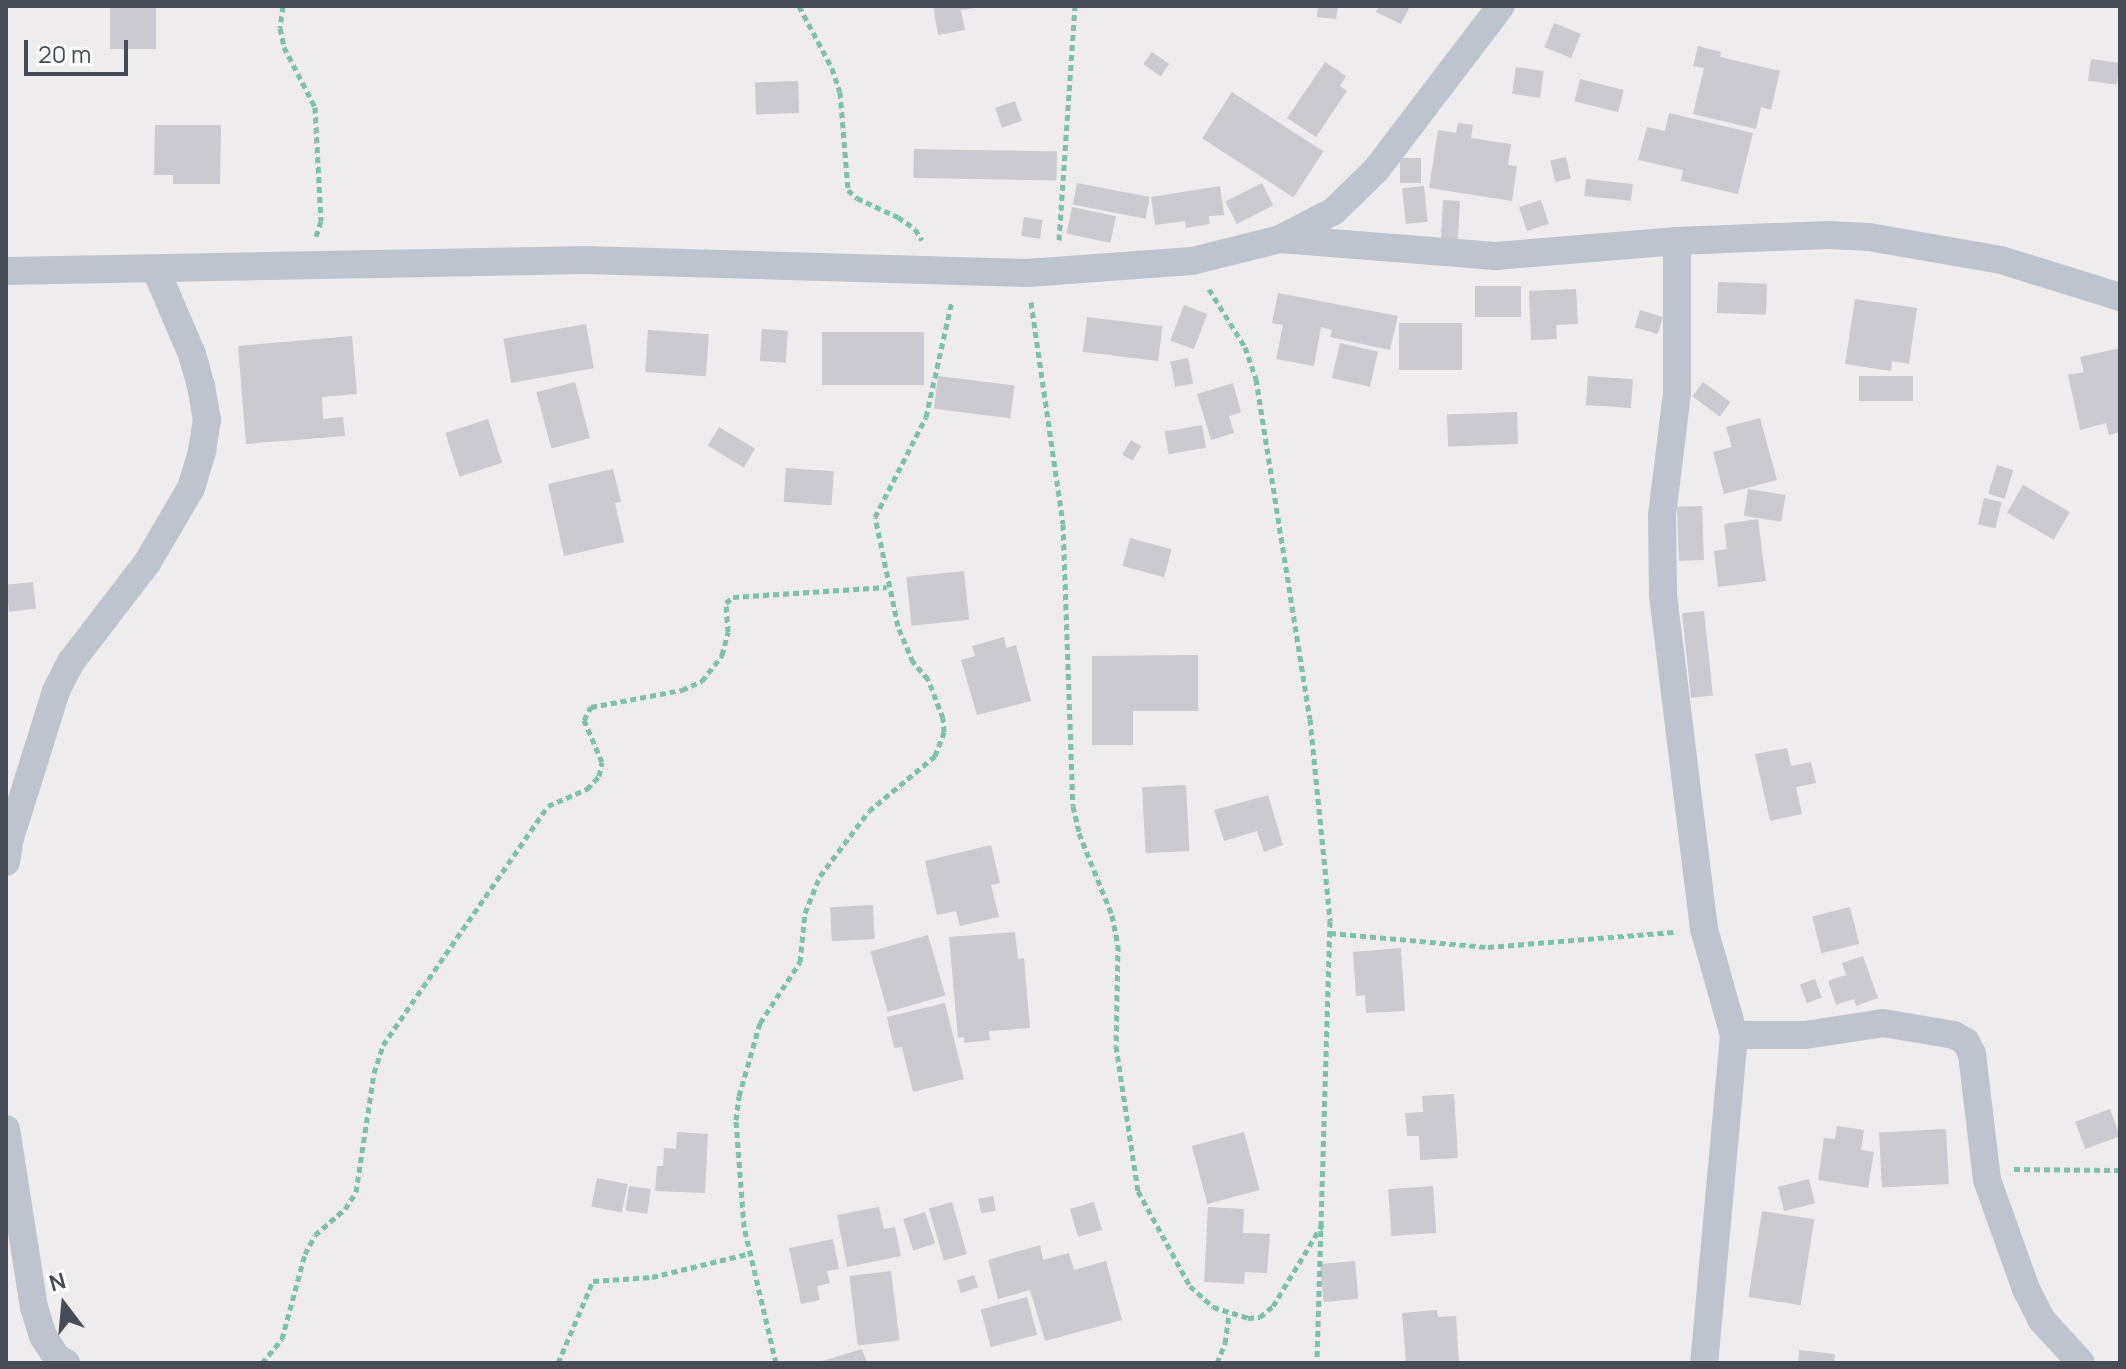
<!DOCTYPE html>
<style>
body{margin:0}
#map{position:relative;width:2126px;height:1369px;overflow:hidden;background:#eeecec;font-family:Manrope,sans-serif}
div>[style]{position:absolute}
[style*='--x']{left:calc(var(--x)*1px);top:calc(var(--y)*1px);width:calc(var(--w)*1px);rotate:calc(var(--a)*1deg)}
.building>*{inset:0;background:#cacad0;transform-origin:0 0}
.path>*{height:5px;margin-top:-2.5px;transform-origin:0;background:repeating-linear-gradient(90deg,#7ac2a8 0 6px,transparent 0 10px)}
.street>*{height:28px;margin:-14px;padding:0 14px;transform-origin:14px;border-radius:14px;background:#bec4cd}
span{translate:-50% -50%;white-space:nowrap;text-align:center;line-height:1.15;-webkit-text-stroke:6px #fff;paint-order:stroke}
.frame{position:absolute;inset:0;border:8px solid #464d57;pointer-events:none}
.north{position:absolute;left:24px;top:1265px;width:80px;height:80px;-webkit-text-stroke:6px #fff;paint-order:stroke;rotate:344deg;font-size:22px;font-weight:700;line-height:32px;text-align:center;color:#464d57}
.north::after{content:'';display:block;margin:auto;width:28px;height:36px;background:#464d57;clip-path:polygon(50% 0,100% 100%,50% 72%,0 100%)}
.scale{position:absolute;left:24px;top:40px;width:104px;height:36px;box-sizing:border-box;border:4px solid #464d57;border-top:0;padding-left:10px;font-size:24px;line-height:28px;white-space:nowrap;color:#464d57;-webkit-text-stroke:6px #fff;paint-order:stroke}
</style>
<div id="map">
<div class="building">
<div style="left:110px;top:6px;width:46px;height:43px"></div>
<div style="clip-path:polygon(933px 6px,974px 6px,974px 8px,961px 10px,965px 30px,938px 35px)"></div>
<div style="clip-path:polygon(1318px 6px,1338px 6px,1336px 19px,1317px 17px)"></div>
<div style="clip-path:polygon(1379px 6px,1410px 6px,1401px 24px,1376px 12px)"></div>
<div style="left:1554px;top:23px;width:29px;height:26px;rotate:22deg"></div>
<div style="clip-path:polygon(1698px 46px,1721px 52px,1720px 57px,1780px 71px,1771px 110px,1761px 107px,1756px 129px,1693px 114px,1704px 68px,1693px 66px)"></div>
<div style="left:1152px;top:52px;width:21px;height:15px;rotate:35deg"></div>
<div style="left:2091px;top:59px;width:29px;height:22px;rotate:8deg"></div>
<div style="clip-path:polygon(1325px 62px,1346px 76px,1340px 86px,1347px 91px,1316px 137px,1287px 118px)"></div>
<div style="left:1516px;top:67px;width:28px;height:27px;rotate:8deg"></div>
<div style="left:1580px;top:79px;width:45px;height:23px;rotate:14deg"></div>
<div style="left:798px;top:81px;width:32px;height:43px;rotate:88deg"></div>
<div style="left:1232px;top:92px;width:109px;height:55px;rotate:33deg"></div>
<div style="left:1015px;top:101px;width:21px;height:21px;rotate:71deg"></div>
<div style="clip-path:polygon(1669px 113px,1753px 133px,1738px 194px,1681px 181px,1683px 170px,1638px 160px,1647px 127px,1665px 131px)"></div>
<div style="clip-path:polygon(1458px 123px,1473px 125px,1471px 138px,1511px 144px,1508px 165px,1517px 166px,1512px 201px,1429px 188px,1438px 130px,1456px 133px)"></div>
<div style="clip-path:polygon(155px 125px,221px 125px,220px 184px,173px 184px,173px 175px,154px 175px)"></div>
<div style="left:914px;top:149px;width:143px;height:29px;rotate:1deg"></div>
<div style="left:1566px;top:157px;width:22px;height:16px;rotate:77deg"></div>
<div style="left:1400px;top:158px;width:21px;height:25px"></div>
<div style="left:1586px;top:179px;width:47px;height:17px;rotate:6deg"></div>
<div style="left:1077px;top:183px;width:74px;height:22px;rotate:11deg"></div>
<div style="left:1262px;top:183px;width:25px;height:41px;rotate:63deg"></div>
<div style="clip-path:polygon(1220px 186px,1224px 215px,1209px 216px,1210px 224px,1186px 228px,1185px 221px,1155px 225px,1151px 197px)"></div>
<div style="left:1424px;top:186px;width:36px;height:22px;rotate:84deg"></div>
<div style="left:1443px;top:200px;width:17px;height:40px;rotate:3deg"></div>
<div style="left:1541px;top:200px;width:25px;height:23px;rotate:72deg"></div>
<div style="left:1072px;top:207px;width:45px;height:27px;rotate:12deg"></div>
<div style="left:1024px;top:217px;width:19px;height:19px;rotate:9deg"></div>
<div style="left:1718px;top:282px;width:49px;height:31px;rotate:2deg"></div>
<div style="left:1475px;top:286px;width:46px;height:31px"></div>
<div style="clip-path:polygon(1576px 289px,1578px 324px,1556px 325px,1557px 339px,1531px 340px,1529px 291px)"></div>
<div style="clip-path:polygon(1278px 293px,1398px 316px,1390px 350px,1330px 337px,1332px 330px,1321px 327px,1314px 366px,1276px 359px,1283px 325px,1272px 323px)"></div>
<div style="clip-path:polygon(1855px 299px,1917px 308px,1909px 364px,1892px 361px,1891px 371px,1845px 364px)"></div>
<div style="left:1184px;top:305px;width:25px;height:38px;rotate:21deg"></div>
<div style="left:1640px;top:310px;width:24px;height:18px;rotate:17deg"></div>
<div style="left:1087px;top:317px;width:76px;height:35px;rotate:7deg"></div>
<div style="left:1462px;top:323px;width:47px;height:63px;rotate:90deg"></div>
<div style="left:586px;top:324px;width:45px;height:84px;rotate:80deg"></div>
<div style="left:762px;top:329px;width:26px;height:32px;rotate:4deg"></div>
<div style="left:648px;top:330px;width:61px;height:42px;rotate:4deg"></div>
<div style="left:924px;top:332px;width:53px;height:102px;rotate:90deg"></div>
<div style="clip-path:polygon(352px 336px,357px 394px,322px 397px,323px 419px,343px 417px,345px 436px,246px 444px,238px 346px)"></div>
<div style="left:1340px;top:343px;width:39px;height:36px;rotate:13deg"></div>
<div style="clip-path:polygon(2120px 348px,2120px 432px,2109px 435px,2106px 423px,2080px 430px,2068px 375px,2084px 372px,2080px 357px)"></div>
<div style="left:1188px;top:358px;width:26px;height:18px;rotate:79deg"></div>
<div style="left:938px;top:376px;width:77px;height:33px;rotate:7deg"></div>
<div style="left:1588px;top:376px;width:45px;height:29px;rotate:4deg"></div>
<div style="left:1913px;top:376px;width:25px;height:54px;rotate:90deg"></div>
<div style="left:575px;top:382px;width:58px;height:40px;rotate:75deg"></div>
<div style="left:1703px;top:382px;width:34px;height:18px;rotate:36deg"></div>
<div style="clip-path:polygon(1233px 383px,1241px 412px,1229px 416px,1234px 433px,1211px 440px,1197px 394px)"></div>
<div style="left:1517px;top:412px;width:32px;height:70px;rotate:88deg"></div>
<div style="clip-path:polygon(1760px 418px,1777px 480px,1724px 494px,1713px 452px,1732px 447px,1726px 427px)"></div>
<div style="left:488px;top:419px;width:46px;height:45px;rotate:72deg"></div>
<div style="left:1202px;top:425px;width:23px;height:38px;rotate:80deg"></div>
<div style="left:719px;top:427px;width:42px;height:22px;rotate:31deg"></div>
<div style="left:1131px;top:440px;width:12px;height:17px;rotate:31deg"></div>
<div style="left:1997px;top:465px;width:17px;height:30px;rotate:17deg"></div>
<div style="left:786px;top:468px;width:48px;height:34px;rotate:4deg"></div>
<div style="clip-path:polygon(613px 469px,621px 502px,615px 503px,624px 542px,564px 556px,548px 484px)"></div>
<div style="left:2023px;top:485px;width:54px;height:32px;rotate:30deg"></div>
<div style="left:1748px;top:489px;width:38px;height:27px;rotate:9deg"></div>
<div style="left:1984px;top:498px;width:18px;height:27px;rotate:13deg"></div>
<div style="left:1702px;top:506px;width:54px;height:25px;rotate:88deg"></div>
<div style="clip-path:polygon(1758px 519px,1766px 581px,1718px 587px,1714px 551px,1727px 549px,1724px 524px)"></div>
<div style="left:1130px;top:538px;width:43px;height:29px;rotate:15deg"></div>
<div style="left:964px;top:571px;width:49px;height:58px;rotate:84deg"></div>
<div style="left:33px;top:582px;width:27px;height:27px;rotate:84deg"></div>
<div style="left:1704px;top:611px;width:85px;height:22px;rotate:84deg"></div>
<div style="clip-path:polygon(1004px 637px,1006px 648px,1016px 645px,1031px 701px,977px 715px,961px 660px,975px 656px,972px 646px)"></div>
<div style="clip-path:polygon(1198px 655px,1198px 711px,1133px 711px,1133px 745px,1092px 745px,1092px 656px)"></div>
<div style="clip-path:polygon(1787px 748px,1791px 766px,1811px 762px,1816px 783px,1796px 787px,1802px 814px,1770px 821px,1755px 754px)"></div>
<div style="left:1186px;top:785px;width:66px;height:44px;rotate:87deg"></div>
<div style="clip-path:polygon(1268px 795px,1283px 845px,1264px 852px,1257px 831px,1224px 841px,1214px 810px)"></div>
<div style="clip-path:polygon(991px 845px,1000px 883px,991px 885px,999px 917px,960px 926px,956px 911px,937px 915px,925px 861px)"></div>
<div style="left:873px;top:905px;width:34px;height:43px;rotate:87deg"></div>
<div style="left:1850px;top:907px;width:38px;height:39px;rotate:76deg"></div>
<div style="clip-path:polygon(1015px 932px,1018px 959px,1024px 958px,1030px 1028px,989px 1031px,990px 1040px,964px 1043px,964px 1037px,958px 1038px,949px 937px)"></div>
<div style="left:928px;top:935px;width:63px;height:60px;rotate:74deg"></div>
<div style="clip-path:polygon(1401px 948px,1405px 1011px,1366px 1013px,1365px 995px,1356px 996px,1353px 952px)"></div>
<div style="clip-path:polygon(1863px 956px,1878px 998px,1856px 1006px,1854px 999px,1836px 1005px,1828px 981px,1846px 975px,1842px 963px)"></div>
<div style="left:1815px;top:979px;width:20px;height:16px;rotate:70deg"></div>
<div style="clip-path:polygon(945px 1003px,964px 1079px,913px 1092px,902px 1047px,894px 1048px,887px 1017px)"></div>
<div style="clip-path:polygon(1454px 1094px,1458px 1158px,1420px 1160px,1419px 1136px,1407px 1136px,1405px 1113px,1423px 1112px,1422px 1096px)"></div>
<div style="left:2110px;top:1109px;width:29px;height:37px;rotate:70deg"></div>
<div style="clip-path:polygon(1837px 1126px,1864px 1130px,1861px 1150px,1874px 1152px,1868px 1188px,1818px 1180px,1824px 1138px,1835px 1139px)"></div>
<div style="left:1946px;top:1129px;width:55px;height:67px;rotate:87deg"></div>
<div style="clip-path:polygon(677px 1132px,708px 1134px,705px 1193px,655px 1191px,657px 1166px,663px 1166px,664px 1148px,676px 1149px)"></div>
<div style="left:1244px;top:1132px;width:60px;height:54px;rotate:75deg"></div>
<div style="left:597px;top:1178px;width:31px;height:29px;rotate:11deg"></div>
<div style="left:1809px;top:1179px;width:25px;height:32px;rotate:76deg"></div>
<div style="left:629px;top:1186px;width:22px;height:25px;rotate:8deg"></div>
<div style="left:1433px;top:1186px;width:47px;height:45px;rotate:86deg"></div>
<div style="left:993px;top:1196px;width:15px;height:15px;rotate:79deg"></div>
<div style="left:952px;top:1202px;width:54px;height:24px;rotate:74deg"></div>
<div style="left:1094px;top:1202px;width:29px;height:25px;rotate:74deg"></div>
<div style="clip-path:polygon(879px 1207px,884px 1229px,895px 1227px,901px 1256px,847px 1267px,837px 1215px)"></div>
<div style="clip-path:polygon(1208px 1207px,1244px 1209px,1243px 1233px,1270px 1234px,1267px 1273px,1245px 1272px,1244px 1284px,1204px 1282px)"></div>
<div style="left:1762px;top:1211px;width:53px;height:87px;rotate:9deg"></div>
<div style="left:925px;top:1212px;width:33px;height:23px;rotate:72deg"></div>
<div style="clip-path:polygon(833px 1239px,839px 1269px,827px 1271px,830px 1283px,817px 1286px,820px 1300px,801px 1304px,789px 1248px)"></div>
<div style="clip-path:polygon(1040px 1245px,1043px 1260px,1069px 1253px,1074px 1270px,1106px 1261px,1122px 1320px,1045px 1341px,1030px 1290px,998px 1299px,988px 1260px)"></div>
<div style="left:1355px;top:1261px;width:38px;height:35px;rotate:85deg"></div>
<div style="left:891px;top:1271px;width:70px;height:42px;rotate:83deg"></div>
<div style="left:974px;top:1275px;width:13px;height:18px;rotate:72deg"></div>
<div style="left:1027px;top:1297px;width:39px;height:48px;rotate:75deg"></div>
<div style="clip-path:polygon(1437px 1310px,1438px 1317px,1456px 1316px,1459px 1363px,1406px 1363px,1402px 1313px)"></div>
<div style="clip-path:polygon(862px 1349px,867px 1363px,819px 1363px,819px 1362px)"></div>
<div style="clip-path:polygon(1799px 1350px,1835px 1354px,1834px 1363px,1798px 1363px)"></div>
</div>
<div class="path">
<div style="--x:283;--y:6;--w:22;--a:98"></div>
<div style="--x:280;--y:28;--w:19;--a:78"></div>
<div style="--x:284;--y:47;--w:68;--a:62.7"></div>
<div style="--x:315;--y:107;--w:114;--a:87"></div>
<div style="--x:321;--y:221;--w:16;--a:108"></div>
<div style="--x:799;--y:6;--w:70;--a:62"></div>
<div style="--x:832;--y:68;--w:25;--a:72"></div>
<div style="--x:840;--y:92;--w:98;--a:85.3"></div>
<div style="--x:848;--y:190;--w:12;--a:42"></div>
<div style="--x:857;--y:198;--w:45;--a:24.9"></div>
<div style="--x:898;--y:217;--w:21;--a:35"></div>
<div style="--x:915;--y:229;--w:13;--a:58"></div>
<div style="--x:1059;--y:240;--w:235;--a:-86.1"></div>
<div style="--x:1209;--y:289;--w:68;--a:58.2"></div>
<div style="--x:1245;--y:347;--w:34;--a:71"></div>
<div style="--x:1256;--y:379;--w:344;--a:81"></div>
<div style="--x:1310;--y:719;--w:203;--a:84.3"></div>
<div style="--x:1330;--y:921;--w:442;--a:91.7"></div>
<div style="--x:1031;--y:302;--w:224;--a:81.8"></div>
<div style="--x:1063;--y:524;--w:282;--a:88"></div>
<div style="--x:1073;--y:806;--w:28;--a:77"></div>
<div style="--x:1079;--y:833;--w:88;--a:68.1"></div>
<div style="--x:1112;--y:915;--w:31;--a:79"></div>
<div style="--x:1118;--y:945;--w:101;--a:91.1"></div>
<div style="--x:1116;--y:1046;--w:147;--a:81.4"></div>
<div style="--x:1138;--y:1191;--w:108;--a:61.3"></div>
<div style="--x:1190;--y:1286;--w:31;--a:42"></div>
<div style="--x:1213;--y:1307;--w:37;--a:17"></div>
<div style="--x:1248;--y:1318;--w:12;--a:-5"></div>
<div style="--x:1260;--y:1317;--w:17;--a:-40"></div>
<div style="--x:1273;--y:1306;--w:95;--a:-58.8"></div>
<div style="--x:1330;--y:933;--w:159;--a:5.1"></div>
<div style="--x:1488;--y:947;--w:189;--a:-4.6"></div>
<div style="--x:2014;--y:1169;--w:106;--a:0.5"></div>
<div style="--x:262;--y:1363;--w:31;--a:-50"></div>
<div style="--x:282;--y:1339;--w:88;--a:-74.9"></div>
<div style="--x:305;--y:1254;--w:21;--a:-62"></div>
<div style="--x:315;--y:1235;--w:40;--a:-41"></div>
<div style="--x:345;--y:1209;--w:20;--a:-57"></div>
<div style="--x:356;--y:1192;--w:120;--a:-81.4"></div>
<div style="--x:374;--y:1073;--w:29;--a:-72"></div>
<div style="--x:383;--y:1045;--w:290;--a:-55.4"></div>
<div style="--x:548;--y:806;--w:43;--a:-23.6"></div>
<div style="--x:587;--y:789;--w:18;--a:-47"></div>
<div style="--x:599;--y:776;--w:14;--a:-78"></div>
<div style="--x:602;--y:762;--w:46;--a:-113.2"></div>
<div style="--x:584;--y:720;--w:15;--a:-62"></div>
<div style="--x:591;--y:707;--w:93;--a:-10.6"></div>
<div style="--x:682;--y:690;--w:22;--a:-24"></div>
<div style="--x:702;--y:681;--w:33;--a:-52"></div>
<div style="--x:722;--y:655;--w:24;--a:-75"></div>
<div style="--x:728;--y:632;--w:29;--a:-94"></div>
<div style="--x:726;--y:603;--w:9;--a:-41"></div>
<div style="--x:733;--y:597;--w:154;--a:-3.7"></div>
<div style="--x:558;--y:1363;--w:89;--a:-66.9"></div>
<div style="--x:593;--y:1281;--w:59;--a:-3.9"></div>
<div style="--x:652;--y:1277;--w:102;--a:-13.6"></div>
<div style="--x:776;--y:1363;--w:140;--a:-103.2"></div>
<div style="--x:744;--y:1227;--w:107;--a:-94.3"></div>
<div style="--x:736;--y:1120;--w:24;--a:-83"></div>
<div style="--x:739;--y:1096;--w:76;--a:-74"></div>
<div style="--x:760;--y:1023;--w:73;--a:-56.7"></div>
<div style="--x:800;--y:962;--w:49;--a:-84.2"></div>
<div style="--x:805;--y:913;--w:40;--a:-68"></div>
<div style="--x:820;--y:876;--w:81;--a:-53"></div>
<div style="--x:869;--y:811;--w:86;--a:-39.8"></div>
<div style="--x:935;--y:756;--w:26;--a:-69"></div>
<div style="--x:944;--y:732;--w:14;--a:-94"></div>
<div style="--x:943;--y:718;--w:42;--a:-111"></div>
<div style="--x:928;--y:679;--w:23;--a:-131"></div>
<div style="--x:913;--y:662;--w:39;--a:-113"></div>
<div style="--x:898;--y:626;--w:111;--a:-101.9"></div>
<div style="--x:875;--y:517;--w:112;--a:-63"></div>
<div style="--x:926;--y:417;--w:119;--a:-77.4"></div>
<div style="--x:1217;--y:1363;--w:22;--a:-68"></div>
<div style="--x:1225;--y:1343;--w:29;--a:-82"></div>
</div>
<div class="street">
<div style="--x:1280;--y:239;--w:216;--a:4.5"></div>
<div style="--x:1495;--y:256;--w:183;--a:-4.7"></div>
<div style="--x:1677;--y:241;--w:152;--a:-2.3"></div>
<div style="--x:1829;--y:235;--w:40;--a:2.9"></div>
<div style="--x:1869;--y:237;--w:134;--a:9.9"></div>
<div style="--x:2001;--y:260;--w:125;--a:17.3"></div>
<div style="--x:1677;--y:241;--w:152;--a:90"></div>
<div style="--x:1677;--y:393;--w:123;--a:97"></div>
<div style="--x:1662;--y:515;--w:80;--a:89.3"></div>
<div style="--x:1663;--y:595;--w:337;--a:83"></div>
<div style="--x:1704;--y:929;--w:110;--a:74.2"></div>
<div style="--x:1734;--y:1035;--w:329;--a:95.2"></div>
<div style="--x:6;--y:271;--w:579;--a:-1.09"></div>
<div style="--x:585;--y:260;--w:442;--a:1.7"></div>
<div style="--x:1027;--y:273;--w:165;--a:-4.2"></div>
<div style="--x:1192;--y:261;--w:91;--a:-14"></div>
<div style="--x:1280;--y:239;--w:61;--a:-27.4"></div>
<div style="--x:1334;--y:211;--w:59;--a:-44.3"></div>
<div style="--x:1376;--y:170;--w:206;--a:-52.7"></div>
<div style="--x:6;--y:862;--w:24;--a:-81"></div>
<div style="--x:10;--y:838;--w:154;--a:-72.6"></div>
<div style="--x:56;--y:691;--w:33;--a:-63"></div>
<div style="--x:71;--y:662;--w:125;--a:-52.5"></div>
<div style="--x:147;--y:563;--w:87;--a:-59.6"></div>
<div style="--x:191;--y:488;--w:39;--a:-73"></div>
<div style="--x:202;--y:451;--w:31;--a:-81"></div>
<div style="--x:207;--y:420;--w:35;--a:-100"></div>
<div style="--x:201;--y:386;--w:35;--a:-106"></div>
<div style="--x:191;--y:352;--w:89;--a:-113.1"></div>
<div style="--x:1734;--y:1035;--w:71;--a:0"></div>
<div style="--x:1805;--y:1035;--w:79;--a:-8.7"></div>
<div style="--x:1883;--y:1023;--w:72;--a:9.6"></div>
<div style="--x:1954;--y:1035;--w:14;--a:30"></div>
<div style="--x:1966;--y:1042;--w:13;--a:63"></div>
<div style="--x:1972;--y:1054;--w:127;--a:83.2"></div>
<div style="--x:1987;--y:1180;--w:116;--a:70.3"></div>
<div style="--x:2026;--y:1289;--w:34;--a:63"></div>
<div style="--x:2041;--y:1319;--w:59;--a:47.7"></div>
<div style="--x:6;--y:1129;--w:180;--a:81.1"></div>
<div style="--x:34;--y:1307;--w:30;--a:73"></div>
<div style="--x:43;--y:1336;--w:25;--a:58"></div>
<div style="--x:56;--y:1357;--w:12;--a:31"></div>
</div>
<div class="frame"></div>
<div class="north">N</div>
<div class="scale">20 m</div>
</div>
